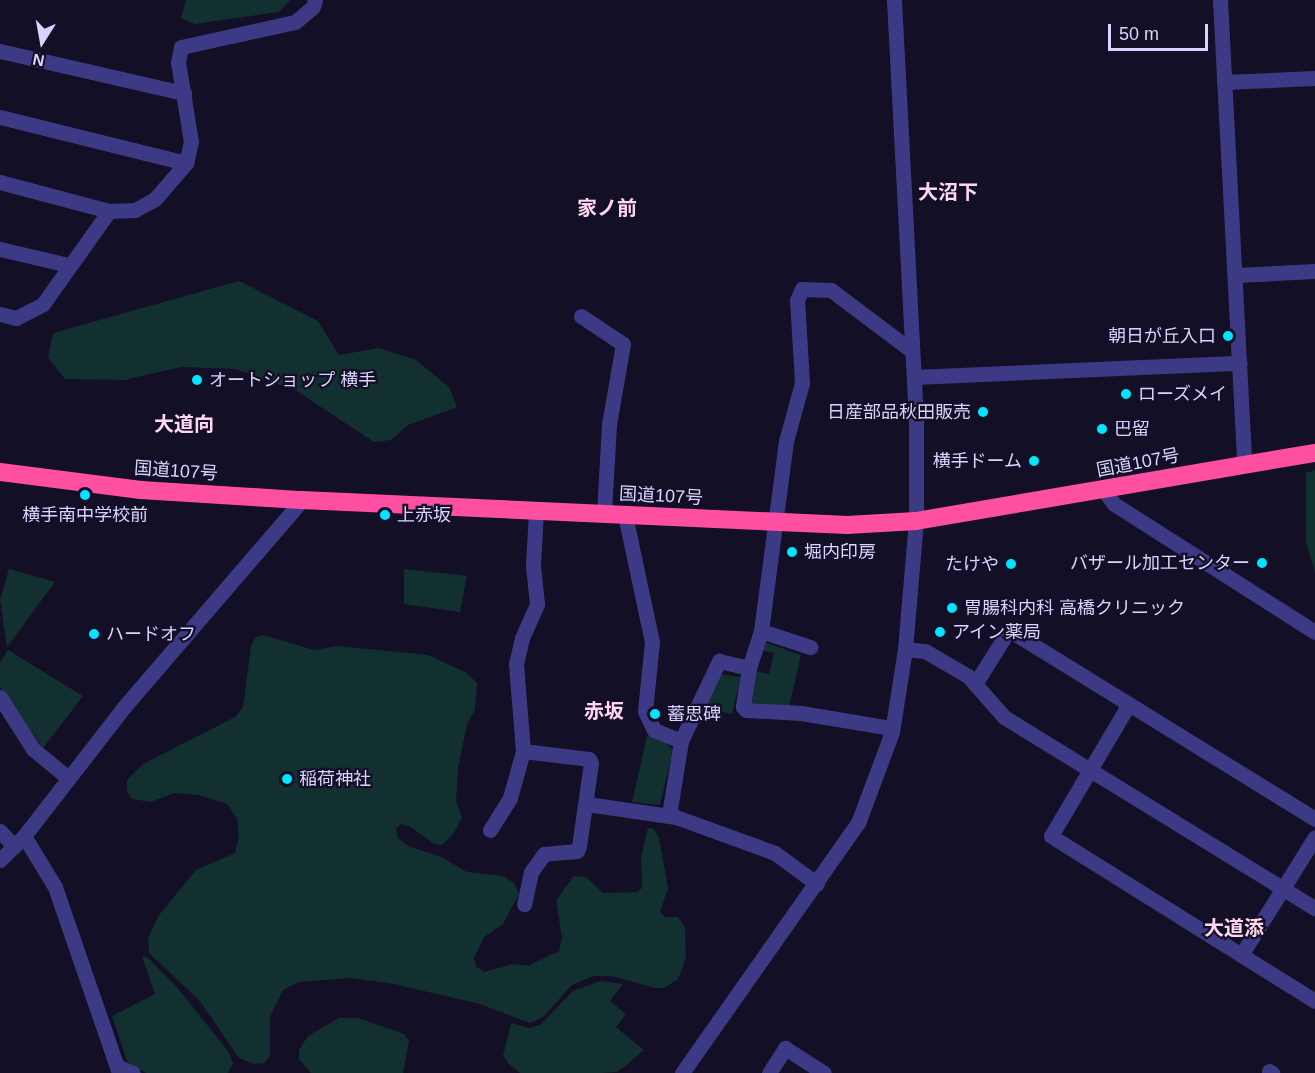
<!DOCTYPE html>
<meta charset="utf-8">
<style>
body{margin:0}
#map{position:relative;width:1315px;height:1073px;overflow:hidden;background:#130f26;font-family:Helvetica,"Noto Sans JP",sans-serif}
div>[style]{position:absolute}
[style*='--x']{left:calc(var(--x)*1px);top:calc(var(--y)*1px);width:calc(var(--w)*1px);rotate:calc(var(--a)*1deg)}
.green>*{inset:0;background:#12302f}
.minor>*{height:15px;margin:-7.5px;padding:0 7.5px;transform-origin:7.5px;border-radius:7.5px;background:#3d3a85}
.highway>*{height:18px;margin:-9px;padding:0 9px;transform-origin:9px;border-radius:9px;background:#ff4fa3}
.dots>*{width:16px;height:16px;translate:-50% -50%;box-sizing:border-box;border:3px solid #130f26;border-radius:50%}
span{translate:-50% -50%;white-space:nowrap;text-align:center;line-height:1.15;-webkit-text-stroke:4.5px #130f26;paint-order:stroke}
.poi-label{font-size:18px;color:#d9d4ff}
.right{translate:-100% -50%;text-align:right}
.left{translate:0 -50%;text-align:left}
.street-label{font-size:18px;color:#d9d4ff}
.neighbourhood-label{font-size:20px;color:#ffd6f0;font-weight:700}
.north{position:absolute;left:12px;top:12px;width:60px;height:60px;-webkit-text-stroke:4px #130f26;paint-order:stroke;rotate:191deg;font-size:16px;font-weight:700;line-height:24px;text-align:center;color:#d9d4ff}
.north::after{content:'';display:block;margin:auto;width:21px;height:27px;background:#d9d4ff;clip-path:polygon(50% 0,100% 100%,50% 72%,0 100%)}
.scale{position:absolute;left:1108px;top:24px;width:100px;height:27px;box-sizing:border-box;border:3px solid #d9d4ff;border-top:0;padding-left:8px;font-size:18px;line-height:21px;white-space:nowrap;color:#d9d4ff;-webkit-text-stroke:4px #130f26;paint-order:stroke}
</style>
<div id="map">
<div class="green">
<div style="clip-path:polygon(186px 0,290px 0,279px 12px,195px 24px,181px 18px)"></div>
<div style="clip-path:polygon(239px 281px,318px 321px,339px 355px,379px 348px,416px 360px,449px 387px,457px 407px,408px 425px,391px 440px,374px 442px,295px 390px,236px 369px,181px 367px,125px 380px,65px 379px,48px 358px,53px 333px)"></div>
<div style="clip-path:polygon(1315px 470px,1315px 572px,1306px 542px,1306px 473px)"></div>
<div style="clip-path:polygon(9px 569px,55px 582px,7px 647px,0 600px)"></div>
<div style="clip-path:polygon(404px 569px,467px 576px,460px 612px,404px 604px)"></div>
<div style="clip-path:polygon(263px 635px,314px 650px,337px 646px,428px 655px,467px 673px,477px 683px,475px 710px,467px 724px,458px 769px,456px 802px,462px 817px,454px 833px,442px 845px,434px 844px,411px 827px,401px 824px,396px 829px,398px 838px,408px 846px,441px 857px,467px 872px,503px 876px,514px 883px,519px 894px,503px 924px,484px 937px,474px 958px,476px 966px,484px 972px,513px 964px,528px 966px,559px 951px,562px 938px,556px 900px,574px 876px,586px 877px,603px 893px,637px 892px,642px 888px,641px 857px,648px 828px,654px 829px,659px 838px,668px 888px,660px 912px,665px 917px,678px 917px,685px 927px,686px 958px,678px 979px,664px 988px,655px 988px,612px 976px,593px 976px,572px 985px,543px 1017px,530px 1023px,480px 1004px,389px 983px,349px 978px,299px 982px,283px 990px,270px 1017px,270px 1056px,264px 1063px,254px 1064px,239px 1058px,199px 1000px,149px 953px,148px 938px,159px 915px,196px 870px,235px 853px,239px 835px,237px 819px,227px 804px,199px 795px,174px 793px,151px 802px,132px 799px,127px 792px,127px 780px,143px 764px,235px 717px,243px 707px,251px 646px,255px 638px)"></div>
<div style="clip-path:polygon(762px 641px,801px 655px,789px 707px,752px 703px,754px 671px,769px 674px,774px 653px,759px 650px)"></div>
<div style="clip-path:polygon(8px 650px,83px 696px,43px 748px,0 687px,0 662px)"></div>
<div style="clip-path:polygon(720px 674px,741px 677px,732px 714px,702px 708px)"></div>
<div style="clip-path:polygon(647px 736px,661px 738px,673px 750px,660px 805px,632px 802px)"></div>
<div style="clip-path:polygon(142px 956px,147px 957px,176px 986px,228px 1051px,233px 1063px,228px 1073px,146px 1073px,127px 1061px,112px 1016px,155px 994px)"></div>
<div style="clip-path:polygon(600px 981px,623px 984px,610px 1001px,626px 1014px,616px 1027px,644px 1050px,628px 1064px,617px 1072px,602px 1073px,520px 1073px,509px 1064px,503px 1056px,511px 1023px,529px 1028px,540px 1025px,573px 991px)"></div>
<div style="clip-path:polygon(339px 1018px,358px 1018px,404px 1034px,409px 1041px,403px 1073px,311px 1073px,299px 1059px,299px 1050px,308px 1036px)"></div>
</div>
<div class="minor">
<div style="--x:1220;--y:0;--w:465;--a:87"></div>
<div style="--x:0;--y:51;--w:189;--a:12.9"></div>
<div style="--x:1224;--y:82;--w:91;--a:-2.5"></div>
<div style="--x:0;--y:117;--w:192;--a:13.9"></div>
<div style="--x:0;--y:182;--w:113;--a:14.9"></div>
<div style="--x:0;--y:249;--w:70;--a:13.2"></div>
<div style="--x:1236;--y:275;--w:79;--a:-2.9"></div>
<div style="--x:0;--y:314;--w:16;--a:14"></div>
<div style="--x:16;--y:318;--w:30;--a:-27"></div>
<div style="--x:43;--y:304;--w:114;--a:-54.6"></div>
<div style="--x:109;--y:211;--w:26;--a:-2"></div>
<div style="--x:135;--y:210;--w:23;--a:-29"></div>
<div style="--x:155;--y:199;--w:48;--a:-49.3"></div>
<div style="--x:186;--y:163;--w:22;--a:-77"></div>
<div style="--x:191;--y:142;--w:81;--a:-99.2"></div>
<div style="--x:178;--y:62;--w:15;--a:-79"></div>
<div style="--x:181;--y:47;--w:117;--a:-12.4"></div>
<div style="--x:295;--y:22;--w:23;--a:-40"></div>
<div style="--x:313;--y:7;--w:7;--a:-74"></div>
<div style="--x:581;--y:316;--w:50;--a:33.7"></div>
<div style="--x:623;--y:344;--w:81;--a:99.9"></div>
<div style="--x:609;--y:424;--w:90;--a:93.2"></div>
<div style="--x:914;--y:377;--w:326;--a:-2.5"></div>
<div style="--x:1105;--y:492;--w:15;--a:53"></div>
<div style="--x:1114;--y:504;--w:238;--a:32.5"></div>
<div style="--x:625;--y:515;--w:130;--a:78"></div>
<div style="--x:652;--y:642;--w:69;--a:95.8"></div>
<div style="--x:645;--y:711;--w:21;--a:65"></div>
<div style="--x:654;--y:730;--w:29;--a:22"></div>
<div style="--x:761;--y:631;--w:52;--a:18.1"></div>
<div style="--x:905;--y:649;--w:20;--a:6"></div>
<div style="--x:925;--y:651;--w:50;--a:30.2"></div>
<div style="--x:968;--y:676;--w:55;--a:48.7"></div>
<div style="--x:1004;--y:717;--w:365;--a:31.6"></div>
<div style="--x:749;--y:668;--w:39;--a:99"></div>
<div style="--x:743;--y:707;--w:4;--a:45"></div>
<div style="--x:746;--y:710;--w:55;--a:3.1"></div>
<div style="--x:801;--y:713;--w:92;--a:9.4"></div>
<div style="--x:975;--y:684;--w:64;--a:-57.8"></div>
<div style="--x:1009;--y:630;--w:360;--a:31.7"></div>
<div style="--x:0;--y:697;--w:62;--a:57.6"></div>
<div style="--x:33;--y:749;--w:45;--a:39.6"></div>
<div style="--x:1129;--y:704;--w:153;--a:120.6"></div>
<div style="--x:1051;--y:836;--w:311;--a:32"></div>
<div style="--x:523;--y:751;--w:66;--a:6.9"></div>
<div style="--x:589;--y:759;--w:4;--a:63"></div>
<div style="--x:591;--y:763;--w:84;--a:98.2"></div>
<div style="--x:579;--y:846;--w:5;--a:112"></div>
<div style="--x:577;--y:851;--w:33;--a:175"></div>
<div style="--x:544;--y:854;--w:22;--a:126"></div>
<div style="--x:531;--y:872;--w:33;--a:102"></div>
<div style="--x:587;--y:804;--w:90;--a:8.3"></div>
<div style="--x:676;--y:817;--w:105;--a:20"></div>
<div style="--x:775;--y:853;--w:52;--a:36.4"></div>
<div style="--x:669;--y:815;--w:75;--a:-80.8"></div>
<div style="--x:681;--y:741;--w:89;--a:-64.6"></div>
<div style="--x:719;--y:661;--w:31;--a:13"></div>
<div style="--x:749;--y:668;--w:39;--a:-72"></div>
<div style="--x:761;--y:631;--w:192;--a:-82.5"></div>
<div style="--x:786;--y:441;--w:60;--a:-74.6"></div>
<div style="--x:802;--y:383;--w:83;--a:-93.4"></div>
<div style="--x:797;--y:300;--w:12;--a:-66"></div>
<div style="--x:802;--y:289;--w:29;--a:2"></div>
<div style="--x:831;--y:290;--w:101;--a:37"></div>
<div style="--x:490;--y:830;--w:38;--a:-58"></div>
<div style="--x:510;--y:798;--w:49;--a:-74.5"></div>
<div style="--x:523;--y:751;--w:87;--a:-94.6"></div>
<div style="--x:516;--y:664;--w:27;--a:-77"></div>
<div style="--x:522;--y:638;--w:37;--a:-66"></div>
<div style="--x:537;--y:604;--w:38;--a:-96"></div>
<div style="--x:533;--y:566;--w:56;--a:-86.9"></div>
<div style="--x:0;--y:831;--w:21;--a:47"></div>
<div style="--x:24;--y:836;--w:60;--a:58.7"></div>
<div style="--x:55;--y:887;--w:197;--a:71"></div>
<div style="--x:0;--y:860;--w:34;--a:-45"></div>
<div style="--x:24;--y:836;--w:163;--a:-52.2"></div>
<div style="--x:124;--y:707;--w:273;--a:-49.3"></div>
<div style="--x:1241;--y:955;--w:139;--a:-57.9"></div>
<div style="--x:119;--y:1067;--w:15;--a:23"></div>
<div style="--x:1269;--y:1071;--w:4;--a:34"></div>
<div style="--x:682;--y:1073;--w:306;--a:-54.9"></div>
<div style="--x:858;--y:823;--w:97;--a:-69.5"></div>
<div style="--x:892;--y:732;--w:84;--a:-81.1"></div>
<div style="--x:905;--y:649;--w:128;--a:-85.1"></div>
<div style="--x:916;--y:521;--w:101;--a:-90"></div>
<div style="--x:916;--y:420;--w:421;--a:-93"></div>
<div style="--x:769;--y:1073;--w:30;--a:-57"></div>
<div style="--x:785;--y:1048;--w:46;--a:32.7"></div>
</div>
<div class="highway">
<div style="--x:0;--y:472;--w:142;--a:7.3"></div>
<div style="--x:141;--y:490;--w:161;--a:3.6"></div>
<div style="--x:302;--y:500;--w:546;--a:2.63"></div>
<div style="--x:847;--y:525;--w:69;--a:-3.3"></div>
<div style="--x:916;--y:521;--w:405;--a:-9.7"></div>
</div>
<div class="dots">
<div style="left:1228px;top:336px;background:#00e5ff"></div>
<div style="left:197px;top:380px;background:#00e5ff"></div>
<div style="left:1126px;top:394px;background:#00e5ff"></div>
<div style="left:983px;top:412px;background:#00e5ff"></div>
<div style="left:1102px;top:429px;background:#00e5ff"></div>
<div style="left:1034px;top:461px;background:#00e5ff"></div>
<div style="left:85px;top:495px;background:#00e5ff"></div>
<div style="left:385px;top:515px;background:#00e5ff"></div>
<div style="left:792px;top:552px;background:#00e5ff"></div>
<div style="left:1262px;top:563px;background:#00e5ff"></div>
<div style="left:1011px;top:564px;background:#00e5ff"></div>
<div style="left:952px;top:608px;background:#00e5ff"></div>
<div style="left:940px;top:632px;background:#00e5ff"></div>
<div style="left:94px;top:634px;background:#00e5ff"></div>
<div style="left:655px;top:714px;background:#00e5ff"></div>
<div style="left:287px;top:779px;background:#00e5ff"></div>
</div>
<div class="poi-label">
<span class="right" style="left:1216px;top:336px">朝日が丘入口</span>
<span class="left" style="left:209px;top:380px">オートショップ 横手</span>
<span class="left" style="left:1138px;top:394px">ローズメイ</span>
<span class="right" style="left:971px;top:412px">日産部品秋田販売</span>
<span class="left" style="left:1114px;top:429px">巴留</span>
<span class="right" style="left:1022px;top:461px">横手ドーム</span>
<span style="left:85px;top:515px">横手南中学校前</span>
<span class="left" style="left:397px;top:515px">上赤坂</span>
<span class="left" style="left:804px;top:552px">堀内印房</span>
<span class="right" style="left:1250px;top:563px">バザール加工センター</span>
<span class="right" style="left:999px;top:564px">たけや</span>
<span class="left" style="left:964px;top:608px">胃腸科内科 高橋クリニック</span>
<span class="left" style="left:952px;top:632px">アイン薬局</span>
<span class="left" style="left:106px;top:634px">ハードオフ</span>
<span class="left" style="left:667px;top:714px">蓄思碑</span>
<span class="left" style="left:299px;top:779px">稲荷神社</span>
</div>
<div class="street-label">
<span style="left:1138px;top:463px;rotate:-11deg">国道107号</span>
<span style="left:176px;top:471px;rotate:4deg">国道107号</span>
<span style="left:661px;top:496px;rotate:3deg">国道107号</span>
</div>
<div class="neighbourhood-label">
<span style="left:948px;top:192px">大沼下</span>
<span style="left:607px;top:208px">家ノ前</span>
<span style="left:184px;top:424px">大道向</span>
<span style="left:604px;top:711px">赤坂</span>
<span style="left:1234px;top:928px">大道添</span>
</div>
<div class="north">N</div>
<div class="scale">50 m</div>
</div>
